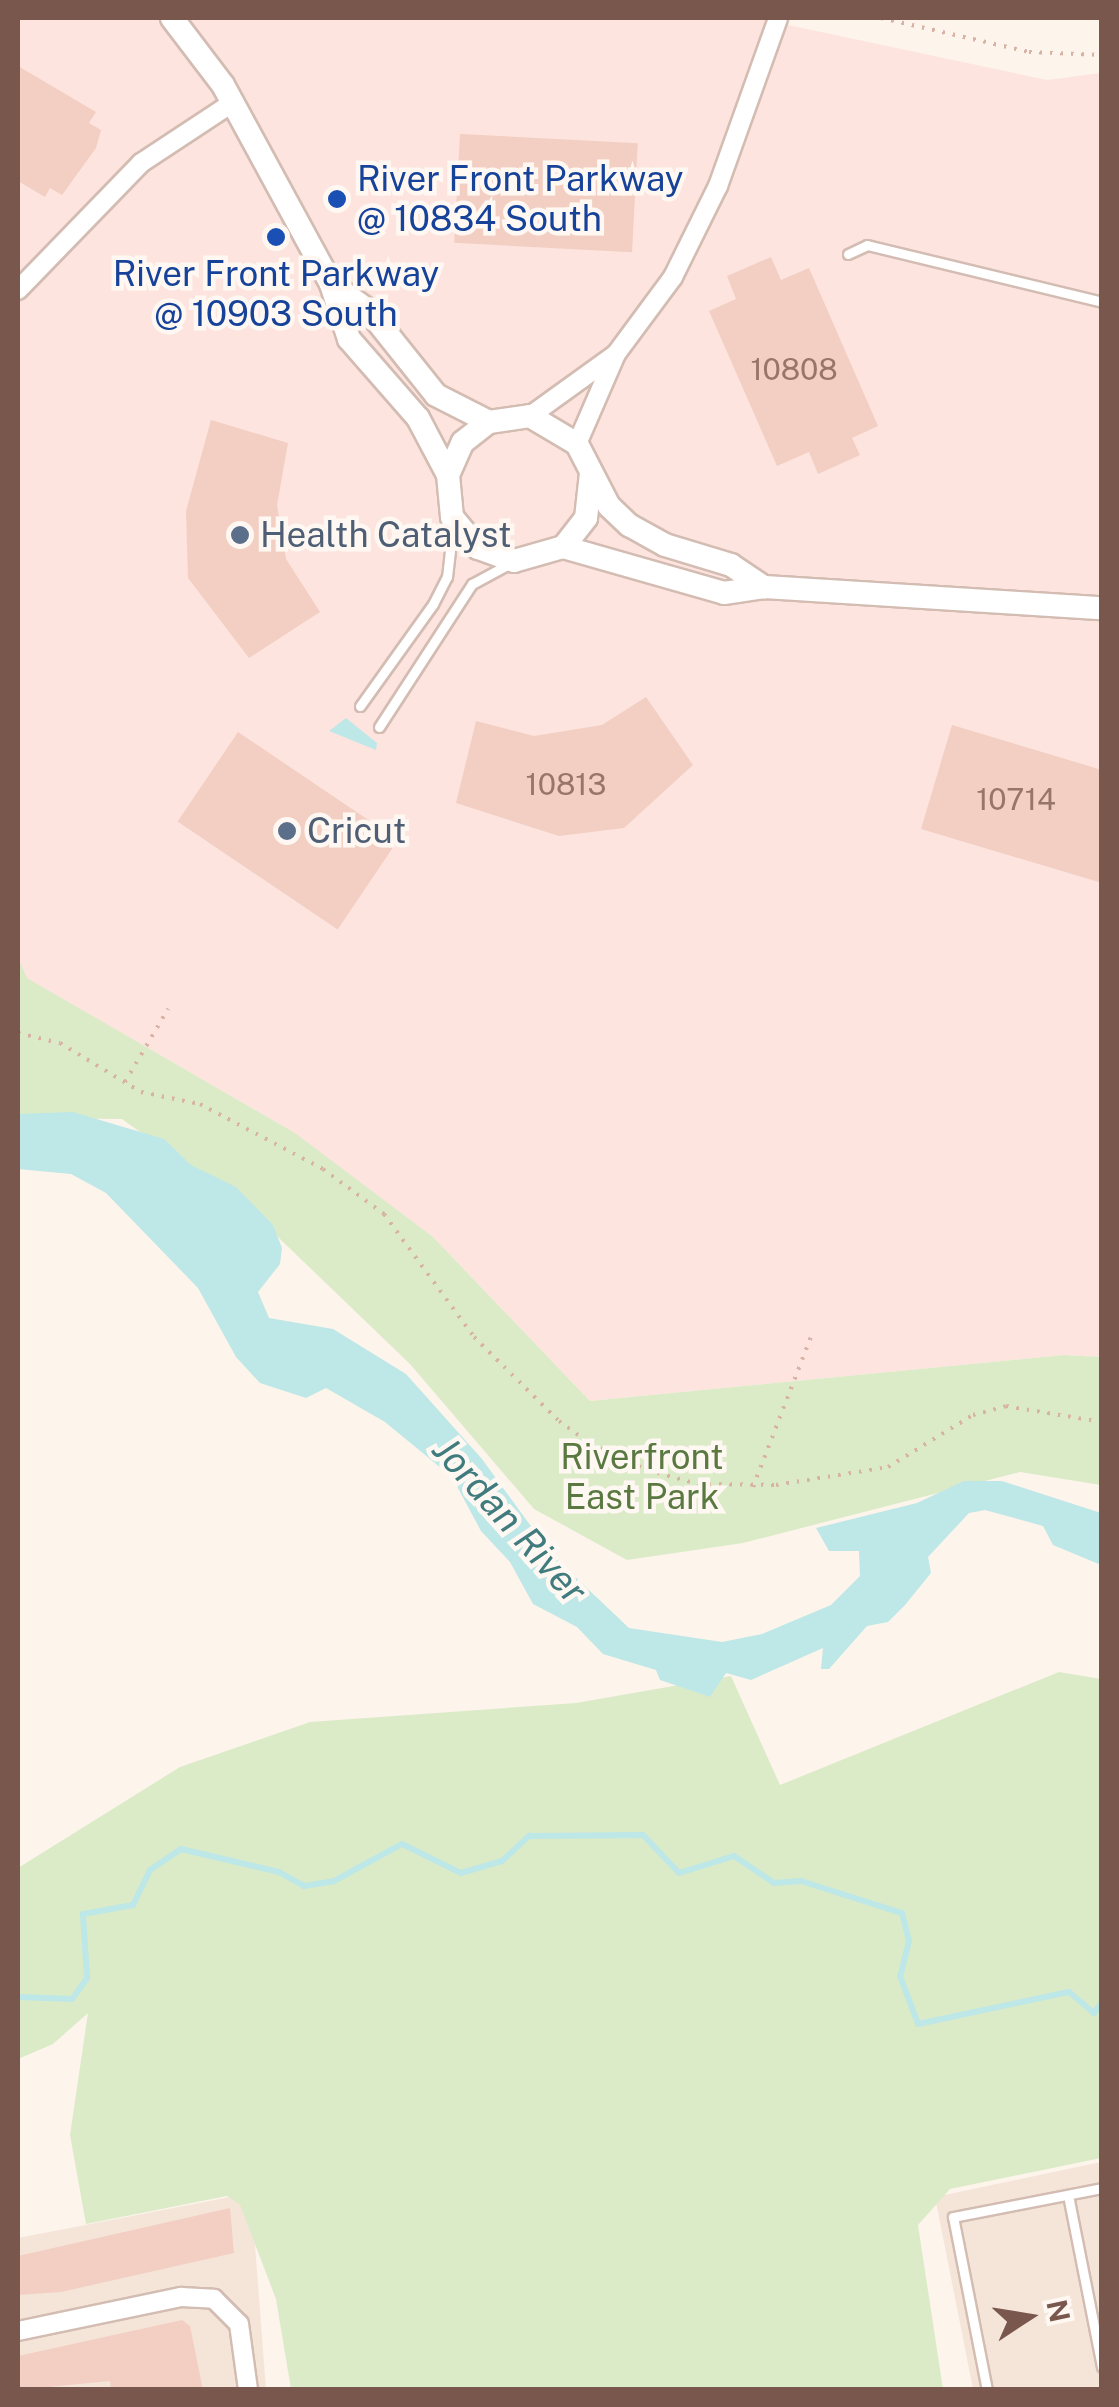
<!DOCTYPE html>
<style>
body{margin:0}
#map{position:relative;width:1119px;height:2407px;overflow:hidden;background:#fdf4eb;font-family:"Public Sans",sans-serif}
div>[style]{position:absolute}
[style*='--x']{left:calc(var(--x)*1px);top:calc(var(--y)*1px);width:calc(var(--w)*1px);rotate:calc(var(--a)*1deg)}
.residential>*{inset:0;background:#f5e5d9}
.commercial>*{inset:0;background:#fde4df}
.green>*{inset:0;background:#dbebc8}
.water>*{inset:0;background:#bee7e7}
.stream>*{height:6px;margin:-3px;padding:0 3px;transform-origin:3px;border-radius:3px;background:#bee7e7}
.building>*{inset:0;background:#f2cfc2;transform-origin:0 0}
.path>*{height:4px;margin-top:-2px;transform-origin:0;background:repeating-linear-gradient(90deg,#d8b2a5 0 2.5px,transparent 0 10.5px)}
.roads{filter:drop-shadow(2px 0 #d3bcb2) drop-shadow(-2px 0 #d3bcb2) drop-shadow(0 2px #d3bcb2) drop-shadow(0 -2px #d3bcb2)}
.service>*{height:9px;margin:-4.5px;padding:0 4.5px;transform-origin:4.5px;border-radius:4.5px;background:#fff}
.minor>*{height:18px;margin:-9px;padding:0 9px;transform-origin:9px;border-radius:9px;background:#fff}
.tertiary>*{height:22px;margin:-11px;padding:0 11px;transform-origin:11px;border-radius:11px;background:#fff}
.dots>*{width:28px;height:28px;translate:-50% -50%;box-sizing:border-box;border:5px solid #fff8f2;border-radius:50%}
span{translate:-50% -50%;white-space:nowrap;text-align:center;line-height:1.15;-webkit-text-stroke:9px #fff8f2;paint-order:stroke}
.number-label{font-size:30px;color:#97756a}
.number-label span{-webkit-text-stroke-width:0}
.transit-label{font-size:35px;color:#164399}
.left{translate:0 -50%;text-align:left}
.service-label{font-size:35px;color:#4e5e75}
.park-label{font-size:35px;color:#597941}
.water-label{font-size:38px;color:#407c7e;font-style:italic}
.frame{position:absolute;inset:0;border:20px solid #79574d;pointer-events:none}
.north{position:absolute;left:979px;top:2267px;width:100px;height:100px;-webkit-text-stroke:8px #fff8f2;paint-order:stroke;rotate:78deg;font-size:28px;font-weight:700;line-height:40px;text-align:center;color:#79574d}
.north::after{content:'';display:block;margin:auto;width:35px;height:45px;background:#79574d;clip-path:polygon(50% 0,100% 100%,50% 72%,0 100%)}
</style>
<div id="map">
<div class="residential">
<div style="clip-path:polygon(1101px 2162px,1101px 2389px,973px 2389px,935px 2197px)"></div>
<div style="clip-path:polygon(251px 2193px,266px 2389px,18px 2390px,18px 2238px)"></div>
</div>
<div class="commercial">
<div style="clip-path:polygon(18px 18px,755px 18px,1047px 80px,1101px 73px,1101px 1357px,1064px 1355px,590px 1401px,433px 1237px,283px 1126px,26px 978px,18px 958px)"></div>
</div>
<div class="green">
<div style="clip-path:polygon(18px 958px,27px 978px,295px 1133px,433px 1237px,590px 1401px,1064px 1355px,1101px 1357px,1101px 1485px,1020px 1472px,743px 1543px,627px 1560px,534px 1509px,410px 1364px,255px 1215px,122px 1119px,18px 1118px)"></div>
<div style="clip-path:polygon(1059px 1672px,1101px 1679px,1101px 2158px,950px 2189px,918px 2225px,943px 2389px,291px 2389px,276px 2299px,240px 2205px,227px 2196px,86px 2224px,70px 2135px,88px 2013px,53px 2044px,18px 2059px,18px 1868px,180px 1767px,310px 1722px,576px 1703px,731px 1676px,780px 1785px)"></div>
</div>
<div class="water">
<div style="clip-path:polygon(346px 718px,377px 743px,376px 750px,329px 731px)"></div>
<div style="clip-path:polygon(73px 1112px,164px 1139px,191px 1165px,236px 1187px,273px 1225px,282px 1248px,280px 1264px,258px 1292px,269px 1318px,333px 1329px,406px 1374px,482px 1459px,552px 1555px,629px 1628px,722px 1642px,762px 1634px,831px 1605px,860px 1576px,859px 1551px,829px 1551px,816px 1528px,917px 1503px,964px 1481px,1002px 1481px,1101px 1513px,1101px 1565px,1053px 1545px,1043px 1526px,985px 1510px,969px 1513px,928px 1557px,931px 1573px,905px 1605px,888px 1622px,867px 1626px,829px 1669px,821px 1669px,823px 1648px,751px 1680px,726px 1673px,710px 1697px,660px 1680px,656px 1670px,603px 1654px,577px 1627px,533px 1604px,510px 1562px,481px 1531px,452px 1477px,385px 1422px,326px 1388px,306px 1398px,260px 1383px,236px 1357px,198px 1288px,106px 1193px,71px 1174px,18px 1169px,18px 1114px)"></div>
</div>
<div class="stream">
<div style="--x:18;--y:1997;--w:54;--a:2.1"></div>
<div style="--x:72;--y:1999;--w:26;--a:-54"></div>
<div style="--x:87;--y:1978;--w:64;--a:-93.6"></div>
<div style="--x:83;--y:1914;--w:51;--a:-10.2"></div>
<div style="--x:133;--y:1905;--w:39;--a:-64"></div>
<div style="--x:150;--y:1870;--w:37;--a:-34"></div>
<div style="--x:181;--y:1849;--w:101;--a:13.2"></div>
<div style="--x:279;--y:1872;--w:29;--a:29"></div>
<div style="--x:304;--y:1886;--w:30;--a:-9"></div>
<div style="--x:334;--y:1881;--w:77;--a:-28.6"></div>
<div style="--x:402;--y:1844;--w:66;--a:26.2"></div>
<div style="--x:461;--y:1873;--w:43;--a:-16.3"></div>
<div style="--x:502;--y:1861;--w:37;--a:-43"></div>
<div style="--x:529;--y:1836;--w:114;--a:-0.5"></div>
<div style="--x:643;--y:1835;--w:52;--a:46.5"></div>
<div style="--x:679;--y:1873;--w:58;--a:-17.2"></div>
<div style="--x:734;--y:1856;--w:48;--a:34"></div>
<div style="--x:774;--y:1883;--w:27;--a:-4"></div>
<div style="--x:801;--y:1881;--w:106;--a:17.6"></div>
<div style="--x:902;--y:1913;--w:29;--a:76"></div>
<div style="--x:909;--y:1941;--w:36;--a:104"></div>
<div style="--x:900;--y:1976;--w:51;--a:69.4"></div>
<div style="--x:918;--y:2024;--w:154;--a:-12"></div>
<div style="--x:1069;--y:1992;--w:33;--a:40"></div>
<div style="--x:1094;--y:2013;--w:14;--a:-54"></div>
</div>
<div class="building">
<div style="clip-path:polygon(18px 66px,96px 112px,89px 123px,101px 130px,96px 148px,62px 195px,50px 188px,45px 197px,18px 181px)"></div>
<div style="left:460px;top:134px;width:178px;height:109px;rotate:3deg"></div>
<div style="clip-path:polygon(771px 257px,781px 280px,809px 268px,878px 426px,852px 438px,860px 455px,818px 474px,809px 452px,777px 466px,709px 311px,736px 299px,727px 276px)"></div>
<div style="clip-path:polygon(211px 420px,288px 443px,277px 505px,286px 559px,320px 612px,249px 658px,188px 578px,186px 511px)"></div>
<div style="clip-path:polygon(646px 697px,693px 765px,624px 828px,559px 836px,456px 803px,476px 721px,534px 736px,602px 725px)"></div>
<div style="clip-path:polygon(952px 725px,1102px 770px,1102px 883px,921px 829px)"></div>
<div style="left:238px;top:732px;width:193px;height:108px;rotate:34deg"></div>
<div style="clip-path:polygon(230px 2208px,234px 2253px,61px 2292px,18px 2295px,18px 2256px)"></div>
<div style="clip-path:polygon(182px 2320px,190px 2326px,203px 2390px,111px 2390px,110px 2381px,18px 2390px,18px 2356px)"></div>
</div>
<div class="path">
<div style="--x:881;--y:18;--w:152;--a:12.9"></div>
<div style="--x:1029;--y:52;--w:73;--a:2.4"></div>
<div style="--x:18;--y:1033;--w:43;--a:13.4"></div>
<div style="--x:60;--y:1043;--w:95;--a:31.2"></div>
<div style="--x:141;--y:1092;--w:60;--a:11.5"></div>
<div style="--x:200;--y:1104;--w:139;--a:27.9"></div>
<div style="--x:323;--y:1169;--w:76;--a:36.4"></div>
<div style="--x:384;--y:1214;--w:152;--a:53.8"></div>
<div style="--x:474;--y:1337;--w:120;--a:44.7"></div>
<div style="--x:559;--y:1421;--w:39;--a:36"></div>
<div style="--x:591;--y:1444;--w:62;--a:24.9"></div>
<div style="--x:647;--y:1470;--w:53;--a:15.4"></div>
<div style="--x:698;--y:1484;--w:78;--a:0.7"></div>
<div style="--x:776;--y:1485;--w:113;--a:-9.1"></div>
<div style="--x:888;--y:1467;--w:100;--a:-31.5"></div>
<div style="--x:973;--y:1415;--w:34;--a:-15"></div>
<div style="--x:1006;--y:1406;--w:97;--a:9.5"></div>
<div style="--x:125;--y:1082;--w:85;--a:-59.5"></div>
<div style="--x:753;--y:1487;--w:161;--a:-68.9"></div>
</div>
<div class="roads">
<div class="service">
<div style="--x:848;--y:254;--w:21;--a:-25"></div>
<div style="--x:867;--y:245;--w:242;--a:13.6"></div>
<div style="--x:360;--y:706;--w:125;--a:-54.4"></div>
<div style="--x:433;--y:604;--w:30;--a:-63"></div>
<div style="--x:447;--y:577;--w:53;--a:-83.5"></div>
<div style="--x:379;--y:727;--w:171;--a:-57"></div>
<div style="--x:472;--y:584;--w:42;--a:-28.4"></div>
<div style="--x:1068;--y:2195;--w:175;--a:78.8"></div>
<div style="--x:987;--y:2390;--w:176;--a:-101.1"></div>
<div style="--x:953;--y:2217;--w:152;--a:-11"></div>
</div>
<div class="minor">
<div style="--x:18;--y:290;--w:177;--a:-45.9"></div>
<div style="--x:141;--y:163;--w:109;--a:-33.4"></div>
<div style="--x:530;--y:416;--w:106;--a:-35.8"></div>
<div style="--x:616;--y:354;--w:96;--a:-53.5"></div>
<div style="--x:673;--y:277;--w:102;--a:-63.7"></div>
<div style="--x:718;--y:186;--w:178;--a:-70.3"></div>
<div style="--x:577;--y:444;--w:98;--a:-66.6"></div>
<div style="--x:18;--y:2331;--w:167;--a:-11.8"></div>
<div style="--x:181;--y:2297;--w:33;--a:3"></div>
<div style="--x:214;--y:2299;--w:35;--a:45"></div>
<div style="--x:239;--y:2324;--w:67;--a:82.2"></div>
</div>
<div class="tertiary">
<div style="--x:172;--y:18;--w:84;--a:52.7"></div>
<div style="--x:223;--y:85;--w:226;--a:61.5"></div>
<div style="--x:331;--y:284;--w:58;--a:71.9"></div>
<div style="--x:349;--y:339;--w:105;--a:48.9"></div>
<div style="--x:418;--y:418;--w:64;--a:62.2"></div>
<div style="--x:331;--y:284;--w:47;--a:35.4"></div>
<div style="--x:369;--y:311;--w:107;--a:51.4"></div>
<div style="--x:436;--y:395;--w:59;--a:27"></div>
<div style="--x:591;--y:473;--w:45;--a:96.3"></div>
<div style="--x:586;--y:518;--w:37;--a:128"></div>
<div style="--x:563;--y:547;--w:51;--a:164.1"></div>
<div style="--x:514;--y:561;--w:38;--a:-160"></div>
<div style="--x:478;--y:548;--w:40;--a:-130"></div>
<div style="--x:452;--y:517;--w:42;--a:-95.4"></div>
<div style="--x:448;--y:475;--w:36;--a:-66"></div>
<div style="--x:463;--y:442;--w:33;--a:-38"></div>
<div style="--x:489;--y:422;--w:41;--a:-8.3"></div>
<div style="--x:530;--y:416;--w:55;--a:30.8"></div>
<div style="--x:577;--y:444;--w:70;--a:62.7"></div>
<div style="--x:609;--y:506;--w:28;--a:44"></div>
<div style="--x:629;--y:525;--w:41;--a:29.1"></div>
<div style="--x:665;--y:545;--w:69;--a:16.9"></div>
<div style="--x:731;--y:565;--w:40;--a:34"></div>
<div style="--x:563;--y:547;--w:167;--a:15.9"></div>
<div style="--x:724;--y:593;--w:40;--a:-8.5"></div>
<div style="--x:764;--y:587;--w:339;--a:3.6"></div>
</div>
</div>
<div class="dots">
<div style="left:337px;top:199px;background:#1a4fb4"></div>
<div style="left:276px;top:237px;background:#1a4fb4"></div>
<div style="left:240px;top:535px;background:#5c6f8a"></div>
<div style="left:287px;top:831px;background:#5c6f8a"></div>
</div>
<div class="number-label">
<span style="left:794px;top:369px">10808</span>
<span style="left:566px;top:784px">10813</span>
<span style="left:1016px;top:799px">10714</span>
</div>
<div class="transit-label">
<span class="left" style="left:357px;top:199px">River Front Parkway<br>@ 10834 South</span>
<span style="left:276px;top:294px">River Front Parkway<br>@ 10903 South</span>
</div>
<div class="service-label">
<span class="left" style="left:260px;top:535px">Health Catalyst</span>
<span class="left" style="left:307px;top:831px">Cricut</span>
</div>
<div class="park-label">
<span style="left:642px;top:1477px">Riverfront<br>East Park</span>
</div>
<div class="water-label">
<span style="left:510px;top:1520px;rotate:48deg">Jordan River</span>
</div>
<div class="frame"></div>
<div class="north">N</div>
</div>
